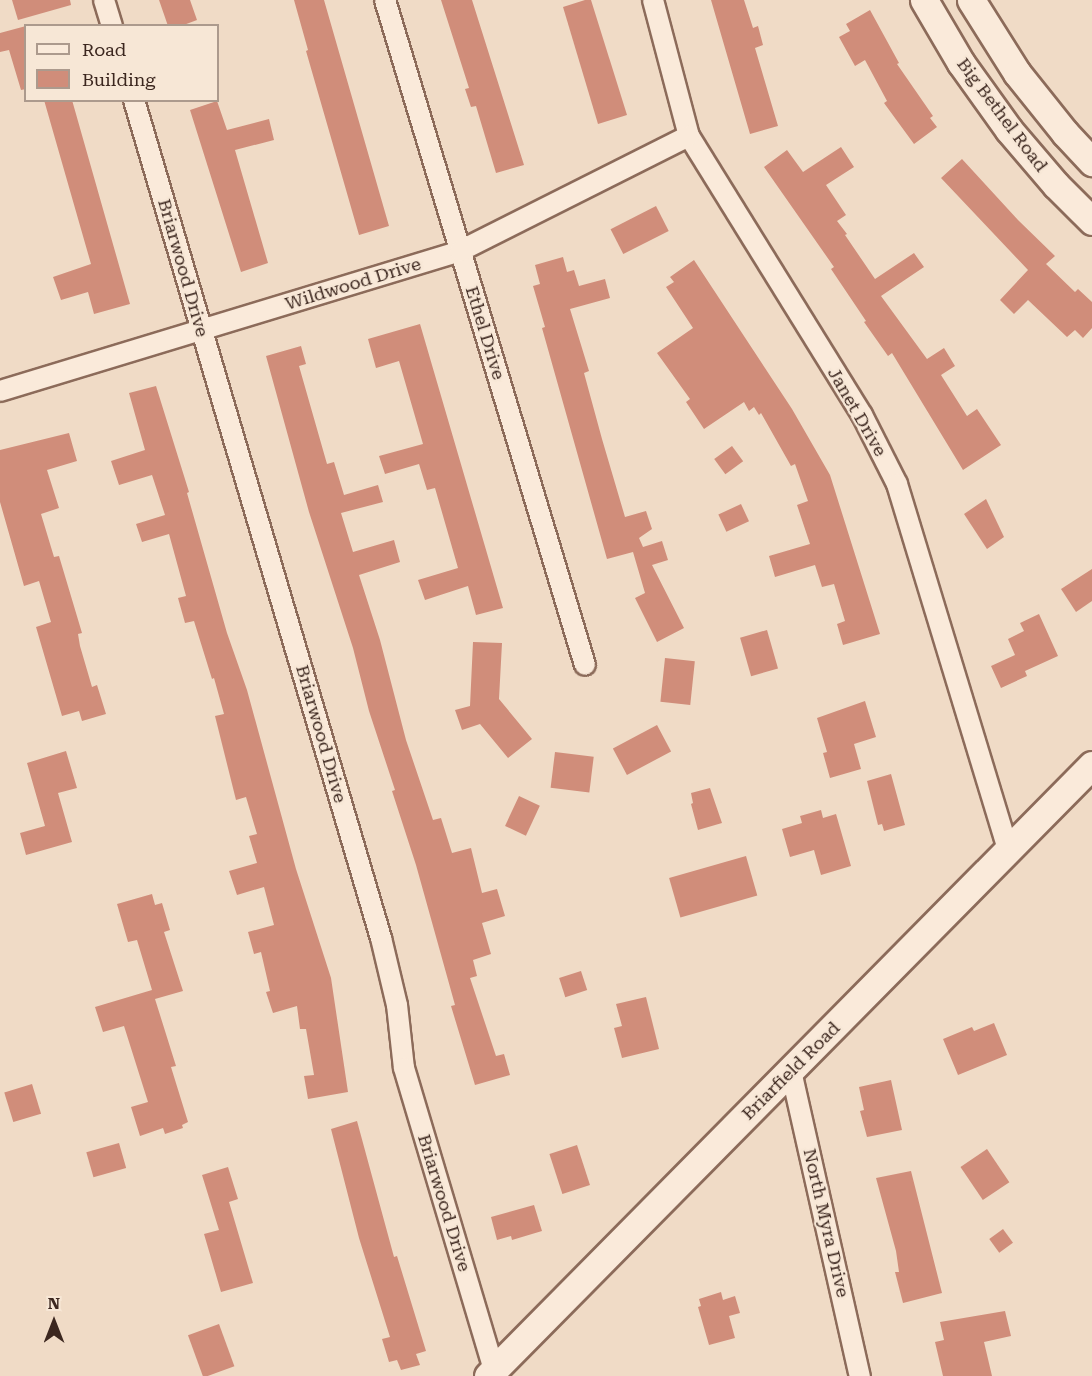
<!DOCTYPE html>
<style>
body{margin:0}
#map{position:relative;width:1092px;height:1376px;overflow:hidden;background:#f0dbc6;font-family:"Roboto Serif",serif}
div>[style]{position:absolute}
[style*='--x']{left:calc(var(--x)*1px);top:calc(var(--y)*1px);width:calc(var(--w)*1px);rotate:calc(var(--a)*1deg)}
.building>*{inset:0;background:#d08d7a;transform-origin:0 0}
.roads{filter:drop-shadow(2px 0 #8c6b5a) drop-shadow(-2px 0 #8c6b5a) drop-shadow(0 2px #8c6b5a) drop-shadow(0 -2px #8c6b5a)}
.street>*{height:20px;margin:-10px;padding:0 10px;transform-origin:10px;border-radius:10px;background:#faeada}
.secondary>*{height:27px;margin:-13.5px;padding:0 13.5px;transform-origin:13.5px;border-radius:13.5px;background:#faeada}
span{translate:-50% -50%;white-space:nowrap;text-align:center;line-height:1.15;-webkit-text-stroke:4.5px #f7e7d6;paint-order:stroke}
.street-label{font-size:18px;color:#3c271f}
.legend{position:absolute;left:24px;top:24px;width:195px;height:78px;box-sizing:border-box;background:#f7e7d6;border:2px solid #ac9a8d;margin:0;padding:8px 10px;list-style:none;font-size:18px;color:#3c271f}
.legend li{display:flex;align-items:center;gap:12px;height:30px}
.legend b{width:30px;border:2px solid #ac9a8d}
.north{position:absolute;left:24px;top:1292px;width:60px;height:60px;-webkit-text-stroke:4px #f7e7d6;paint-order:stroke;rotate:0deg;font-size:16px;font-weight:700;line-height:24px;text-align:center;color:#3c271f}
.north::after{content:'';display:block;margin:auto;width:21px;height:27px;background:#3c271f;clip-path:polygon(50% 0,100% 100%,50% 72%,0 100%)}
</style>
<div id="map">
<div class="building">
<div style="clip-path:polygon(12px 0,70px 0,71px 5px,18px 20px)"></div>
<div style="clip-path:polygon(159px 0,190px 0,197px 20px,181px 26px,168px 26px)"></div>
<div style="clip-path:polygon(294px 0,324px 0,389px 226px,359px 235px,306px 51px,308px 50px)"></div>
<div style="clip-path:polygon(441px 0,472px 0,524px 165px,496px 173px,476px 106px,471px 107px,465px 89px,469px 88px)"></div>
<div style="clip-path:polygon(585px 0,591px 0,627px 115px,598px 124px,563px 7px)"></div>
<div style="clip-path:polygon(711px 0,744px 0,753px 28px,758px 26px,763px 45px,755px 48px,778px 126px,750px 134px)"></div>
<div style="clip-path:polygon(870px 10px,899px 63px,897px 64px,933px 116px,930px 118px,937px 127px,914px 144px,884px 103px,887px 101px,865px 60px,855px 66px,839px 37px,850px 31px,846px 24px)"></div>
<div style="clip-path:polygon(26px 26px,26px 89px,21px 90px,9px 50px,0 52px,0 33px)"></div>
<div style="clip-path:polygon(44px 100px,72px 100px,130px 304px,94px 314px,88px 292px,61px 300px,53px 277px,91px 264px)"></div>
<div style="clip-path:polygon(217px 101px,227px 130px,269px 119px,274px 140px,235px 150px,268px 263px,241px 272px,190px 110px)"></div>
<div style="clip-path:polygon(841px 147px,854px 167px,826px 185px,846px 215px,837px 221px,847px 234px,845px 235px,875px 279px,914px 253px,924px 267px,881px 296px,927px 359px,944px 348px,955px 366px,941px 375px,967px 416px,977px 409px,1001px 445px,963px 470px,892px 353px,888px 356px,864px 322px,866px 321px,831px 269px,834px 267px,764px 167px,787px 150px,803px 172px)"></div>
<div style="clip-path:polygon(962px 159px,1018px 220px,1055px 256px,1046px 264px,1075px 292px,1078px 289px,1092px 302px,1092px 328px,1083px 338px,1075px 330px,1067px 337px,1028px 300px,1014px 314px,1000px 300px,1028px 270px,941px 178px)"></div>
<div style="left:656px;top:206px;width:28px;height:51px;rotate:63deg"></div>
<div style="clip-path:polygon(563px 257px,567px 272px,574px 270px,579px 286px,605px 279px,610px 298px,570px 309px,589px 371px,584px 373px,602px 439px,625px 517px,646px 511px,652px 529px,639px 538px,643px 547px,662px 541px,668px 560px,652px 565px,684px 628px,657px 642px,635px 598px,645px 593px,633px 552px,607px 559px,542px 328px,545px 327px,533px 286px,540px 284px,535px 265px)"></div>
<div style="clip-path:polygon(694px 260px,792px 409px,830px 475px,880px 634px,843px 645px,837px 624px,845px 621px,834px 584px,822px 587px,815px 565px,775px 577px,769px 556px,810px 544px,797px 505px,808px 501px,795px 464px,791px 466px,761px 413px,759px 415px,754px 407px,749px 411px,744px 402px,704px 429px,686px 402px,690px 399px,657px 353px,693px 328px,666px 287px,674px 282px,670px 277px)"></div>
<div style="clip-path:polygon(420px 324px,503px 608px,476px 615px,468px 586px,425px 600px,418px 580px,458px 568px,435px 488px,427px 490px,419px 464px,385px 474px,379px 456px,423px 444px,399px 361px,376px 368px,368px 339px)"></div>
<div style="clip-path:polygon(301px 346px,306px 364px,299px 366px,327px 464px,334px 462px,344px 495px,378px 485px,383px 502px,341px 513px,353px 552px,394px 540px,400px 562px,359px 575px,380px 640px,406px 740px,433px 820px,441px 818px,452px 853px,471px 848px,482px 893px,497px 889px,505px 916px,482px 923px,491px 954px,473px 960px,477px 976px,470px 978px,496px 1056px,504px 1054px,510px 1075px,475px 1085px,451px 1006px,455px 1005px,416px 865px,392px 791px,395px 790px,369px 711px,353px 648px,309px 512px,266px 356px)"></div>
<div style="clip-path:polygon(156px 386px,189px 492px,187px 493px,227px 633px,247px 690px,296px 869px,331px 978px,348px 1092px,308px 1099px,304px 1076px,314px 1075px,306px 1029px,300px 1029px,297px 1006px,273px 1013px,266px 992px,270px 991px,261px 952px,254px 954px,248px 932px,274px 925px,264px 887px,237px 895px,229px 871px,257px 863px,249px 836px,257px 834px,246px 797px,236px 800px,215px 716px,224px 714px,214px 678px,212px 679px,194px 621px,185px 623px,178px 598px,186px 596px,169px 534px,142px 542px,136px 524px,165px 515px,152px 475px,119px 485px,111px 461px,145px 450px,129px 393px)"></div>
<div style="clip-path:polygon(69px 433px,77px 461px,47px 470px,59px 508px,41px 514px,54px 557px,59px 556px,82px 633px,78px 634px,80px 646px,92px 687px,97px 685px,106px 714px,82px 721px,79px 711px,62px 716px,36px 627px,51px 622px,39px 581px,24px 586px,0 502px,0 450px)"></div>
<div style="left:732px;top:446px;width:19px;height:22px;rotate:54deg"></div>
<div style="clip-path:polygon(986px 499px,1004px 537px,987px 549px,964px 514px)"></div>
<div style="left:741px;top:504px;width:19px;height:25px;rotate:65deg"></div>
<div style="clip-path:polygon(1092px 569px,1092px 601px,1076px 612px,1061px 589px)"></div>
<div style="clip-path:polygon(1039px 614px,1058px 656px,1025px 671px,1027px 676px,1001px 688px,991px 666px,1015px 655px,1008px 639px,1024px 631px,1020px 623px)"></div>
<div style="left:767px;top:630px;width:40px;height:28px;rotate:74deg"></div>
<div style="clip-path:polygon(473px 642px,502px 643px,499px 699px,532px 739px,508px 758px,480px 724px,462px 730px,455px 710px,470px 706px)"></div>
<div style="left:665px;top:658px;width:30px;height:44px;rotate:6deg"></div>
<div style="clip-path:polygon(865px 701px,876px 737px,854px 744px,861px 769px,830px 778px,823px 753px,827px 752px,817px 718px)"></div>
<div style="left:657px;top:725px;width:30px;height:50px;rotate:62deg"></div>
<div style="clip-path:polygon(66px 751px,77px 788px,58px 793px,72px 842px,26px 855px,20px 833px,45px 826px,27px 763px)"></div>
<div style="left:555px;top:752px;width:39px;height:36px;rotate:7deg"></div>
<div style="clip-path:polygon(891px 774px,905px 825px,884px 831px,882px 824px,878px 825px,867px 781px)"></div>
<div style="clip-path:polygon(710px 788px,722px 823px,698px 830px,691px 804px,693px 803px,691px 793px)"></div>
<div style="left:519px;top:796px;width:23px;height:33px;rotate:25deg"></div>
<div style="clip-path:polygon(821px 810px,823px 818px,836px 814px,851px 866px,821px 875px,814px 850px,790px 857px,782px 829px,802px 823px,800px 816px)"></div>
<div style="left:746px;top:856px;width:41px;height:80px;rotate:74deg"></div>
<div style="clip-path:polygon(152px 894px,155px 905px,162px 903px,170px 930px,164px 932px,183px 991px,155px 999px,176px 1066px,171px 1067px,188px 1122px,182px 1125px,183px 1128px,165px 1134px,163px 1128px,140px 1136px,131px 1107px,148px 1102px,124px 1026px,103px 1032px,95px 1007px,152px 990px,137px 940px,128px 942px,117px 904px)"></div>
<div style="left:581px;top:971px;width:20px;height:23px;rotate:72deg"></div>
<div style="clip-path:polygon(646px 997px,659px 1049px,622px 1058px,614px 1028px,622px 1026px,616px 1004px)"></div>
<div style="clip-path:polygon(994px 1023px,1007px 1055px,958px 1075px,943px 1039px,972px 1027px,974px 1031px)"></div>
<div style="clip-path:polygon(891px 1080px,902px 1130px,867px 1137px,860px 1111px,864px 1110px,859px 1087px)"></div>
<div style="left:32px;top:1084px;width:31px;height:29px;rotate:73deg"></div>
<div style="clip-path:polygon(357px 1121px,394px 1257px,397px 1256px,426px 1351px,416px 1354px,420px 1365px,401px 1370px,397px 1360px,389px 1362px,382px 1339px,390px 1337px,359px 1238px,331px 1129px)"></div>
<div style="left:119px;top:1143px;width:26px;height:34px;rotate:74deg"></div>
<div style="left:577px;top:1145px;width:42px;height:29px;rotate:72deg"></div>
<div style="left:987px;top:1149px;width:40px;height:32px;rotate:56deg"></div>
<div style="clip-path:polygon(228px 1167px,238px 1199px,229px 1202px,253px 1283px,221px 1292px,204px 1234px,219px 1230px,202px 1175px)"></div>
<div style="clip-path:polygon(911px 1171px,942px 1293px,903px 1303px,895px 1272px,899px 1272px,896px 1251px,876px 1178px)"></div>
<div style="clip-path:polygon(534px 1205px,542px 1231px,512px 1240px,511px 1236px,497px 1240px,491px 1217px)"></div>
<div style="left:1003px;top:1229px;width:17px;height:17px;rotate:54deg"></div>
<div style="clip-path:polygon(721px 1292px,723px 1300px,735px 1296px,740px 1313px,729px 1316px,735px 1338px,709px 1345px,698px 1307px,701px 1306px,699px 1299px)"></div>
<div style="clip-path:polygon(1005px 1311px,1011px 1336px,984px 1342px,992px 1376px,943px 1376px,935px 1342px,944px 1340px,940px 1322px)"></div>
<div style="left:219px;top:1324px;width:45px;height:33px;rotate:70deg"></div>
</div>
<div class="roads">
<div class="street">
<div style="--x:104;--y:0;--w:27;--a:73"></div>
<div style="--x:385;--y:0;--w:694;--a:73.26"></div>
<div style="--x:653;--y:0;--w:141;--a:75.2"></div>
<div style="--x:689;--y:136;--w:328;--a:58.2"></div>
<div style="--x:862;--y:415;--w:77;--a:63.1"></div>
<div style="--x:897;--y:484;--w:382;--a:73.1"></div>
<div style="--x:134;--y:100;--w:874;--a:73.58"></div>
<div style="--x:381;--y:938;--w:69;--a:76.6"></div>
<div style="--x:397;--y:1005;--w:63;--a:83.7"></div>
<div style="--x:404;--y:1068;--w:315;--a:73.4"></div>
<div style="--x:0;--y:391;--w:481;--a:-16.9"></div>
<div style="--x:460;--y:251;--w:256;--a:-26.7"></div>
<div style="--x:791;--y:1071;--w:313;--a:77.3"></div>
</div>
<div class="secondary">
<div style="--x:924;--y:0;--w:73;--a:59.6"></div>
<div style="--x:961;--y:63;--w:82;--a:54.4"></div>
<div style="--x:1009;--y:130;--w:72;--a:49.5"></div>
<div style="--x:1056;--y:185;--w:51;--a:45"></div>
<div style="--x:971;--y:0;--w:86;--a:57.8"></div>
<div style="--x:1017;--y:73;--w:77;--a:51.3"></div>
<div style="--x:1065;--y:133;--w:40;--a:47"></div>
<div style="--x:488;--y:1376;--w:859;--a:-45.33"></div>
</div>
</div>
<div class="street-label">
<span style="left:1002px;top:115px;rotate:53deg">Big Bethel Road</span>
<span style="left:183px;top:268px;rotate:74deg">Briarwood Drive</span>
<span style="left:353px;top:284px;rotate:-17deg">Wildwood Drive</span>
<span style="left:485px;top:333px;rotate:73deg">Ethel Drive</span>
<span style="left:857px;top:412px;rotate:60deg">Janet Drive</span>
<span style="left:321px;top:734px;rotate:74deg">Briarwood Drive</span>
<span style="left:791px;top:1071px;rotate:-45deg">Briarfield Road</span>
<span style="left:444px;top:1203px;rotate:73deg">Briarwood Drive</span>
<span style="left:826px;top:1223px;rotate:77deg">North Myra Drive</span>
</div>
<ul class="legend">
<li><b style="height:8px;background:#faeada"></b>Road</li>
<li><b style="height:16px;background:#d08d7a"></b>Building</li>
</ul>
<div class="north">N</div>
</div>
